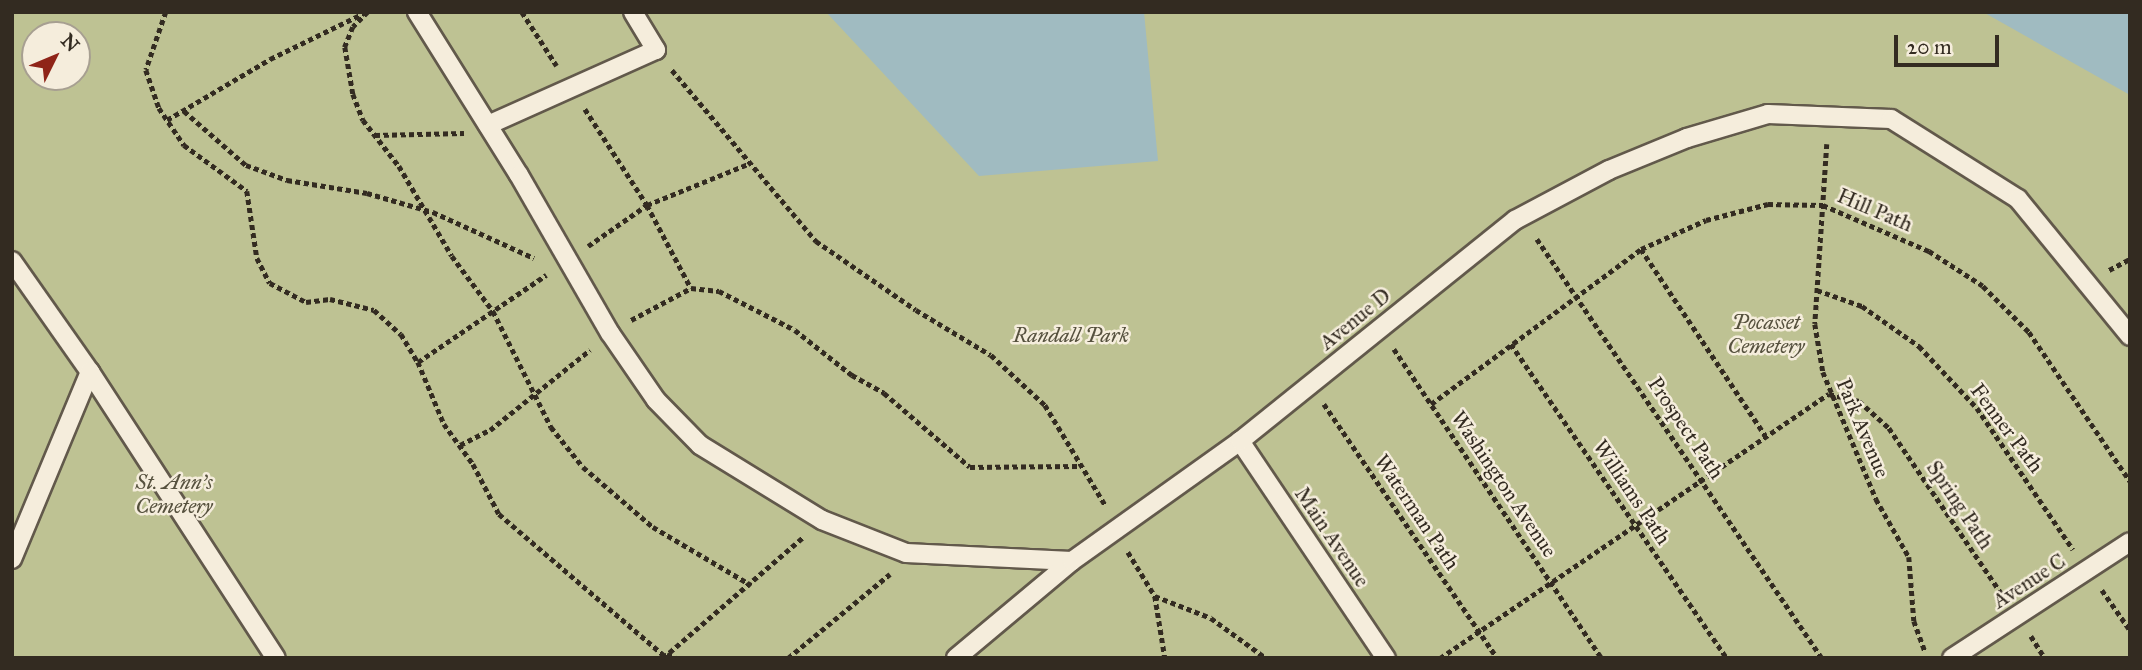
<!DOCTYPE html>
<style>
body{margin:0}
#map{position:relative;width:2142px;height:670px;overflow:hidden;background:#f0e3c9;font-family:"IM FELL Great Primer",serif}
div>[style]{position:absolute}
[style*='--x']{left:calc(var(--x)*1px);top:calc(var(--y)*1px);width:calc(var(--w)*1px);rotate:calc(var(--a)*1deg)}
.green>*{inset:0;background:#bec293}
.water>*{inset:0;background:#a0bbc1}
.path>*{height:4.5px;margin-top:-2.25px;transform-origin:0;background:repeating-linear-gradient(90deg,#332b21 0 5px,transparent 0 8.5px)}
.roads{filter:drop-shadow(2px 0 #62594b) drop-shadow(-2px 0 #62594b) drop-shadow(0 2px #62594b) drop-shadow(0 -2px #62594b)}
.lane>*{height:18px;margin:-9px;padding:0 9px;transform-origin:9px;border-radius:9px;background:#f5eddc}
span{translate:-50% -50%;white-space:nowrap;text-align:center;line-height:1.15;-webkit-text-stroke:5px #f5eddc;paint-order:stroke}
.street-label{font-size:21px;color:#332b21}
.park-label{font-size:21px;color:#56513e;font-style:italic}
.frame{position:absolute;inset:0;border:14px solid #332b21;pointer-events:none}
.north{position:absolute;left:21px;top:21px;width:70px;height:70px;box-sizing:border-box;background:#f5eddc;border:2px solid #a79f91;border-radius:50%;rotate:47deg;font-size:19px;font-weight:700;line-height:28px;text-align:center;color:#332b21}
.north::after{content:'';display:block;margin:auto;width:24px;height:32px;background:#8f2418;clip-path:polygon(50% 0,100% 100%,50% 72%,0 100%)}
.scale{position:absolute;left:1894px;top:35px;width:105px;height:32px;box-sizing:border-box;border:4px solid #332b21;border-top:0;padding-left:9px;font-size:21px;line-height:24px;white-space:nowrap;color:#332b21;-webkit-text-stroke:5px #f5eddc;paint-order:stroke}
</style>
<div id="map">
<div class="green">
<div style="clip-path:polygon(evenodd,12px 12px,2130px 12px,2130px 658px,12px 658px,12px 12px,35px 35px,77px 35px,77px 77px,35px 77px,35px 35px)"></div>
</div>
<div class="water">
<div style="clip-path:polygon(826px 12px,1144px 12px,1158px 161px,979px 176px)"></div>
<div style="clip-path:polygon(1983px 12px,2130px 12px,2130px 95px)"></div>
</div>
<div class="path">
<div style="--x:166;--y:12;--w:61;--a:109"></div>
<div style="--x:146;--y:70;--w:40;--a:71.1"></div>
<div style="--x:159;--y:108;--w:45;--a:56"></div>
<div style="--x:184;--y:145;--w:78;--a:36.1"></div>
<div style="--x:247;--y:191;--w:68;--a:81.5"></div>
<div style="--x:257;--y:258;--w:28;--a:63"></div>
<div style="--x:270;--y:283;--w:41;--a:27.8"></div>
<div style="--x:306;--y:302;--w:24;--a:-7"></div>
<div style="--x:330;--y:299;--w:45;--a:14"></div>
<div style="--x:374;--y:310;--w:36;--a:42"></div>
<div style="--x:401;--y:334;--w:33;--a:59"></div>
<div style="--x:418;--y:362;--w:67;--a:67.2"></div>
<div style="--x:444;--y:424;--w:49;--a:54.1"></div>
<div style="--x:473;--y:464;--w:56;--a:62.5"></div>
<div style="--x:499;--y:514;--w:221;--a:40.6"></div>
<div style="--x:368;--y:12;--w:21;--a:135"></div>
<div style="--x:353;--y:27;--w:22;--a:112"></div>
<div style="--x:345;--y:47;--w:48;--a:80.3"></div>
<div style="--x:353;--y:94;--w:28;--a:69"></div>
<div style="--x:363;--y:120;--w:58;--a:52"></div>
<div style="--x:399;--y:166;--w:104;--a:59.5"></div>
<div style="--x:452;--y:256;--w:69;--a:53.3"></div>
<div style="--x:493;--y:311;--w:130;--a:63.4"></div>
<div style="--x:551;--y:427;--w:51;--a:51.3"></div>
<div style="--x:583;--y:467;--w:92;--a:40.6"></div>
<div style="--x:653;--y:527;--w:114;--a:30.6"></div>
<div style="--x:522;--y:12;--w:64;--a:57.1"></div>
<div style="--x:672;--y:70;--w:224;--a:49.9"></div>
<div style="--x:816;--y:241;--w:121;--a:34.6"></div>
<div style="--x:916;--y:310;--w:87;--a:31"></div>
<div style="--x:991;--y:355;--w:74;--a:42.8"></div>
<div style="--x:1045;--y:405;--w:118;--a:58.9"></div>
<div style="--x:585;--y:109;--w:114;--a:57.1"></div>
<div style="--x:647;--y:205;--w:94;--a:62.1"></div>
<div style="--x:184;--y:111;--w:82;--a:41.1"></div>
<div style="--x:246;--y:165;--w:44;--a:20.1"></div>
<div style="--x:287;--y:180;--w:81;--a:9.2"></div>
<div style="--x:367;--y:193;--w:69;--a:16.1"></div>
<div style="--x:433;--y:212;--w:111;--a:24.5"></div>
<div style="--x:167;--y:120;--w:120;--a:-30.6"></div>
<div style="--x:270;--y:59;--w:107;--a:-26.1"></div>
<div style="--x:375;--y:135;--w:89;--a:-1.3"></div>
<div style="--x:1827;--y:144;--w:180;--a:93.8"></div>
<div style="--x:1815;--y:324;--w:49;--a:80.5"></div>
<div style="--x:1823;--y:372;--w:138;--a:67.3"></div>
<div style="--x:1876;--y:499;--w:67;--a:60.4"></div>
<div style="--x:1909;--y:557;--w:64;--a:85.5"></div>
<div style="--x:1914;--y:621;--w:32;--a:70"></div>
<div style="--x:1537;--y:239;--w:507;--a:55.78"></div>
<div style="--x:588;--y:246;--w:72;--a:-34.8"></div>
<div style="--x:647;--y:205;--w:109;--a:-22.1"></div>
<div style="--x:1641;--y:249;--w:224;--a:56.3"></div>
<div style="--x:2109;--y:270;--w:24;--a:-28"></div>
<div style="--x:1817;--y:290;--w:48;--a:19.6"></div>
<div style="--x:1862;--y:306;--w:70;--a:35.1"></div>
<div style="--x:1919;--y:346;--w:85;--a:46.9"></div>
<div style="--x:1977;--y:408;--w:171;--a:55.8"></div>
<div style="--x:631;--y:320;--w:68;--a:-28.1"></div>
<div style="--x:691;--y:288;--w:28;--a:6"></div>
<div style="--x:719;--y:291;--w:85;--a:27.2"></div>
<div style="--x:795;--y:330;--w:73;--a:38.3"></div>
<div style="--x:852;--y:375;--w:37;--a:29"></div>
<div style="--x:884;--y:393;--w:113;--a:40.7"></div>
<div style="--x:970;--y:467;--w:111;--a:-0.5"></div>
<div style="--x:1511;--y:344;--w:381;--a:55.5"></div>
<div style="--x:1394;--y:349;--w:372;--a:56.1"></div>
<div style="--x:418;--y:362;--w:155;--a:-34.2"></div>
<div style="--x:1829;--y:394;--w:31;--a:13"></div>
<div style="--x:1859;--y:401;--w:40;--a:42"></div>
<div style="--x:1889;--y:428;--w:201;--a:55.8"></div>
<div style="--x:1324;--y:404;--w:307;--a:55.7"></div>
<div style="--x:1431;--y:404;--w:261;--a:-36.4"></div>
<div style="--x:1641;--y:249;--w:71;--a:-24"></div>
<div style="--x:1706;--y:220;--w:64;--a:-14.5"></div>
<div style="--x:1768;--y:204;--w:55;--a:1"></div>
<div style="--x:1823;--y:205;--w:116;--a:23.5"></div>
<div style="--x:1929;--y:251;--w:64;--a:32.9"></div>
<div style="--x:1983;--y:286;--w:65;--a:45"></div>
<div style="--x:2029;--y:332;--w:180;--a:55.9"></div>
<div style="--x:460;--y:445;--w:34;--a:-27"></div>
<div style="--x:490;--y:430;--w:128;--a:-38.7"></div>
<div style="--x:1128;--y:552;--w:52;--a:58.5"></div>
<div style="--x:1155;--y:596;--w:60;--a:21.4"></div>
<div style="--x:1211;--y:618;--w:68;--a:36"></div>
<div style="--x:2102;--y:590;--w:49;--a:55"></div>
<div style="--x:1155;--y:596;--w:63;--a:80.8"></div>
<div style="--x:2031;--y:636;--w:26;--a:58"></div>
<div style="--x:667;--y:654;--w:10;--a:24"></div>
<div style="--x:663;--y:658;--w:185;--a:-40.8"></div>
<div style="--x:788;--y:658;--w:132;--a:-39.5"></div>
<div style="--x:1440;--y:658;--w:470;--a:-34.2"></div>
</div>
<div class="roads">
<div class="lane">
<div style="--x:417;--y:12;--w:192;--a:58"></div>
<div style="--x:519;--y:175;--w:182;--a:60.1"></div>
<div style="--x:610;--y:333;--w:81;--a:55.5"></div>
<div style="--x:656;--y:400;--w:63;--a:45.6"></div>
<div style="--x:700;--y:445;--w:143;--a:31.6"></div>
<div style="--x:822;--y:520;--w:90;--a:21.4"></div>
<div style="--x:906;--y:553;--w:166;--a:2.8"></div>
<div style="--x:488;--y:125;--w:184;--a:-24.1"></div>
<div style="--x:656;--y:50;--w:44;--a:-121.2"></div>
<div style="--x:12;--y:261;--w:136;--a:54.9"></div>
<div style="--x:90;--y:372;--w:341;--a:57"></div>
<div style="--x:1240;--y:441;--w:262;--a:56.1"></div>
<div style="--x:12;--y:559;--w:203;--a:-67.4"></div>
<div style="--x:956;--y:658;--w:151;--a:-39.9"></div>
<div style="--x:1072;--y:561;--w:206;--a:-35.5"></div>
<div style="--x:1240;--y:441;--w:353;--a:-38.8"></div>
<div style="--x:1515;--y:220;--w:106;--a:-28"></div>
<div style="--x:1609;--y:170;--w:84;--a:-22.3"></div>
<div style="--x:1687;--y:138;--w:84;--a:-16.5"></div>
<div style="--x:1768;--y:114;--w:123;--a:2.3"></div>
<div style="--x:1891;--y:119;--w:150;--a:32.2"></div>
<div style="--x:2018;--y:199;--w:177;--a:50.7"></div>
<div style="--x:1952;--y:658;--w:212;--a:-33.1"></div>
</div>
</div>
<div class="street-label">
<span style="left:1875px;top:210px;rotate:23deg">Hill Path</span>
<span style="left:1355px;top:319px;rotate:-39deg">Avenue D</span>
<span style="left:1686px;top:428px;rotate:56deg">Prospect Path</span>
<span style="left:1863px;top:428px;rotate:67deg">Park Avenue</span>
<span style="left:2007px;top:428px;rotate:53deg">Fenner Path</span>
<span style="left:1504px;top:484px;rotate:56deg">Washington Avenue</span>
<span style="left:1632px;top:492px;rotate:56deg">Williams Path</span>
<span style="left:1960px;top:505px;rotate:56deg">Spring Path</span>
<span style="left:1417px;top:512px;rotate:56deg">Waterman Path</span>
<span style="left:1332px;top:537px;rotate:56deg">Main Avenue</span>
<span style="left:2029px;top:581px;rotate:-33deg">Avenue C</span>
</div>
<div class="park-label">
<span style="left:1766px;top:334px">Pocasset<br>Cemetery</span>
<span style="left:1071px;top:335px">Randall Park</span>
<span style="left:174px;top:494px">St. Ann's<br>Cemetery</span>
</div>
<div class="frame"></div>
<div class="north">N</div>
<div class="scale">20 m</div>
</div>
